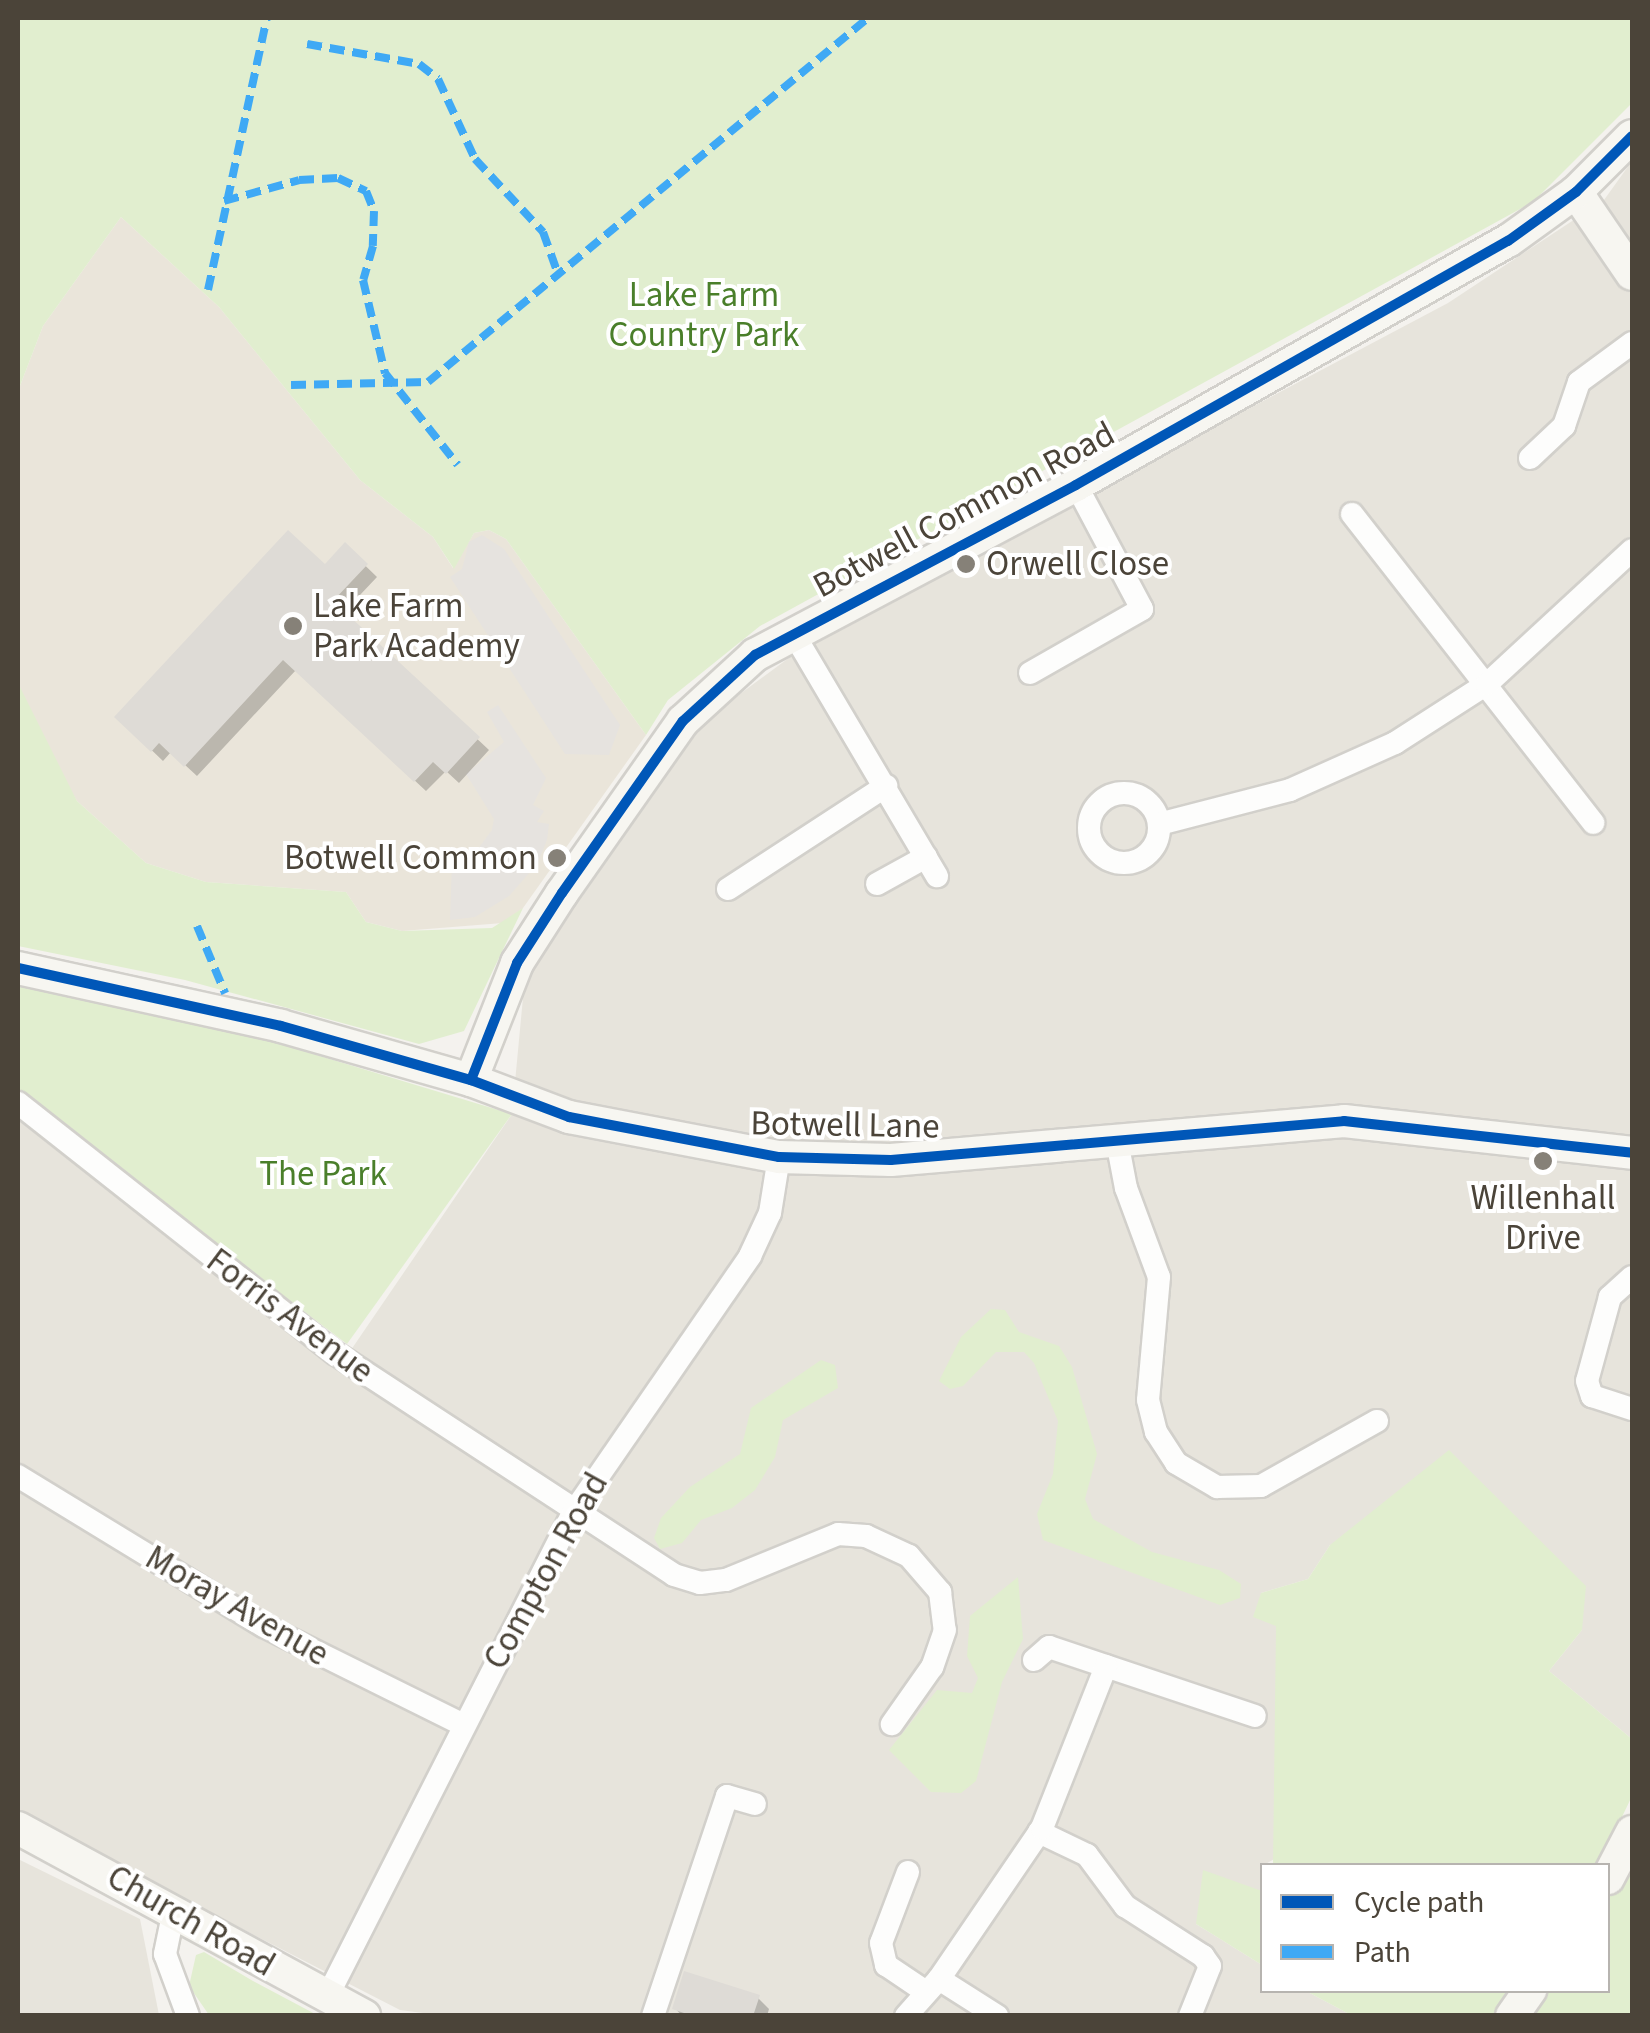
<!DOCTYPE html>
<style>
body{margin:0}
#map{position:relative;width:1650px;height:2033px;overflow:hidden;background:#f4f2ee;font-family:"Source Sans 3",sans-serif}
div>[style]{position:absolute}
[style*='--x']{left:calc(var(--x)*1px);top:calc(var(--y)*1px);width:calc(var(--w)*1px);rotate:calc(var(--a)*1deg)}
.residential>*{inset:0;background:#e7e4dc}
.education>*{inset:0;background:#eae5da}
.green>*{inset:0;background:#e1eecf}
.parking>*{inset:0;background:#e6e3df}
.shadow>*{inset:0;background:#0003}
.building>*{inset:0;background:#dedbd6}
.roads{filter:drop-shadow(2px 0 #d2d0cb) drop-shadow(-2px 0 #d2d0cb) drop-shadow(0 2px #d2d0cb) drop-shadow(0 -2px #d2d0cb)}
.street>*{height:22px;margin:-11px;padding:0 11px;transform-origin:11px;border-radius:11px;background:#fdfdfc}
.street>.ring{margin:-11px;padding:0;box-sizing:content-box;background:none;border:22px solid #fdfdfc;border-radius:50%}
.secondary>*{height:32px;margin:-16px;padding:0 16px;transform-origin:16px;border-radius:16px;background:#f7f6f1}
.quiet>*{height:8px;margin-top:-4px;transform-origin:0;background:repeating-linear-gradient(90deg,#3fa9f5 0 15px,transparent 0 23px)}
.cycleway>*{height:10px;margin:-5px;padding:0 5px;transform-origin:5px;border-radius:5px;background:#0057b8}
.dots>*{width:28px;height:28px;translate:-50% -50%;box-sizing:border-box;border:5px solid #fff;border-radius:50%}
span{translate:-50% -50%;white-space:nowrap;text-align:center;line-height:1.15;-webkit-text-stroke:8px #fff;paint-order:stroke}
.park-label{font-size:35px;color:#4a7f2a}
.street-label{font-size:35px;color:#4b4439}
.poi-label{font-size:35px;color:#4b4439}
.left{translate:0 -50%;text-align:left}
.right{translate:-100% -50%;text-align:right}
.frame{position:absolute;inset:0;border:20px solid #4b4439;pointer-events:none}
.legend{position:absolute;left:1260px;top:1863px;width:350px;height:130px;box-sizing:border-box;background:#fff;border:2px solid #b7b4b0;margin:0;padding:12px 18px;list-style:none;font-size:30px;color:#4b4439}
.legend li{display:flex;align-items:center;gap:20px;height:50px}
.legend b{width:50px;border:2px solid #b7b4b0}
</style>
<div id="map">
<div class="residential">
<div style="clip-path:polygon(1632px 161px,1632px 1739px,1549px 1671px,1582px 1630px,1330px 1545px,1308px 1579px,1261px 1593px,1276px 1625px,1276px 1858px,1262px 1866px,1262px 1891px,1196px 1924px,1262px 1965px,1262px 1990px,1306px 1991px,1351px 2015px,446px 2016px,400px 2010px,18px 1814px,18px 1116px,338px 1369px,512px 1114px,524px 987px,575px 893px,710px 716px,816px 638px,1448px 303px,1604px 200px)"></div>
<div style="clip-path:polygon(18px 1859px,140px 1919px,159px 2015px,18px 2015px)"></div>
</div>
<div class="education">
<div style="clip-path:polygon(121px 217px,219px 307px,360px 480px,433px 537px,453px 568px,474px 533px,489px 530px,506px 539px,646px 735px,523px 908px,503px 923px,402px 931px,366px 922px,346px 892px,206px 882px,146px 863px,77px 801px,43px 744px,18px 683px,18px 391px,43px 326px)"></div>
</div>
<div class="green">
<div style="clip-path:polygon(18px 18px,1632px 18px,1632px 103px,1533px 202px,760px 626px,668px 700px,646px 735px,506px 539px,489px 530px,474px 533px,454px 569px,433px 537px,360px 480px,219px 307px,121px 217px,43px 326px,18px 391px)"></div>
<div style="clip-path:polygon(18px 683px,77px 801px,146px 863px,206px 882px,346px 892px,366px 922px,402px 931px,492px 928px,523px 908px,464px 1031px,419px 1044px,185px 980px,18px 946px)"></div>
<div style="clip-path:polygon(18px 981px,142px 1002px,512px 1114px,347px 1344px,18px 1095px)"></div>
<div style="clip-path:polygon(991px 1309px,1005px 1310px,1019px 1332px,1059px 1346px,1072px 1367px,1097px 1454px,1085px 1499px,1093px 1519px,1152px 1552px,1219px 1570px,1241px 1584px,1240px 1598px,1220px 1605px,1043px 1540px,1037px 1514px,1053px 1474px,1058px 1421px,1034px 1363px,1024px 1352px,996px 1352px,963px 1386px,950px 1389px,939px 1381px,961px 1337px)"></div>
<div style="clip-path:polygon(821px 1360px,835px 1365px,838px 1388px,783px 1420px,775px 1457px,755px 1490px,732px 1508px,701px 1520px,682px 1543px,660px 1549px,654px 1538px,661px 1518px,690px 1487px,740px 1454px,751px 1408px)"></div>
<div style="clip-path:polygon(1449px 1450px,1586px 1586px,1582px 1630px,1549px 1671px,1632px 1739px,1632px 1796px,1599px 1865px,1273px 1865px,1276px 1626px,1253px 1617px,1261px 1593px,1308px 1579px,1330px 1545px)"></div>
<div style="clip-path:polygon(1018px 1577px,1023px 1639px,1002px 1682px,976px 1781px,961px 1793px,931px 1792px,889px 1750px,937px 1690px,972px 1693px,978px 1678px,967px 1656px,970px 1616px)"></div>
<div style="clip-path:polygon(1632px 1851px,1632px 2015px,1520px 2016px,1539px 1991px,1608px 1990px,1608px 1895px)"></div>
<div style="clip-path:polygon(1203px 1870px,1262px 1891px,1262px 1965px,1196px 1924px)"></div>
<div style="clip-path:polygon(204px 1952px,253px 1981px,317px 2015px,209px 2015px,189px 1986px,196px 1955px)"></div>
<div style="clip-path:polygon(1306px 1991px,1515px 1991px,1495px 2016px,1351px 2015px)"></div>
</div>
<div class="parking">
<div style="clip-path:polygon(482px 535px,504px 549px,620px 725px,609px 755px,565px 754px,450px 577px,462px 569px,469px 542px)"></div>
<div style="clip-path:polygon(498px 705px,546px 778px,533px 805px,544px 811px,537px 822px,549px 824px,547px 840px,537px 864px,509px 896px,475px 917px,450px 920px,452px 862px,474px 854px,492px 830px,494px 819px,466px 774px,504px 742px,487px 712px)"></div>
</div>
<div class="shadow">
<div style="clip-path:polygon(345px 546px,377px 577px,343px 613px,489px 750px,459px 783px,446px 771px,426px 791px,296px 670px,197px 776px,171px 752px,163px 761px,117px 717px,325px 568px)"></div>
<div style="clip-path:polygon(758px 1998px,769px 2009px,767px 2016px,682px 2016px,675px 2008px)"></div>
</div>
<div class="building">
<div style="clip-path:polygon(288px 530px,325px 564px,345px 542px,368px 564px,333px 601px,480px 737px,446px 774px,433px 762px,414px 782px,283px 660px,184px 767px,159px 743px,151px 752px,114px 717px)"></div>
<div style="clip-path:polygon(684px 1971px,760px 1995px,753px 2016px,693px 2016px,672px 2009px)"></div>
</div>
<div class="roads">
<div class="street">
<div style="--x:1530;--y:458;--w:47;--a:-43.3"></div>
<div style="--x:1564;--y:426;--w:46;--a:-71.2"></div>
<div style="--x:1579;--y:382;--w:66;--a:-36.3"></div>
<div style="--x:1352;--y:514;--w:392;--a:52"></div>
<div style="--x:792;--y:631;--w:285;--a:59.4"></div>
<div style="--x:1030;--y:673;--w:129;--a:-29.7"></div>
<div style="--x:1142;--y:609;--w:140;--a:-118"></div>
<div class="ring" style="left:1089px;top:793px;width:48px;height:48px"></div>
<div style="--x:1159;--y:824;--w:135;--a:-14.5"></div>
<div style="--x:1290;--y:790;--w:115;--a:-24.1"></div>
<div style="--x:1395;--y:743;--w:109;--a:-32.7"></div>
<div style="--x:1487;--y:684;--w:197;--a:-42.7"></div>
<div style="--x:877;--y:884;--w:56;--a:-28.9"></div>
<div style="--x:728;--y:889;--w:189;--a:-33.1"></div>
<div style="--x:18;--y:1103;--w:404;--a:38.3"></div>
<div style="--x:335;--y:1353;--w:405;--a:33.2"></div>
<div style="--x:674;--y:1575;--w:27;--a:17"></div>
<div style="--x:700;--y:1583;--w:26;--a:-7"></div>
<div style="--x:726;--y:1580;--w:121;--a:-22.3"></div>
<div style="--x:838;--y:1534;--w:28;--a:4"></div>
<div style="--x:866;--y:1536;--w:47;--a:24.9"></div>
<div style="--x:909;--y:1556;--w:48;--a:49.3"></div>
<div style="--x:940;--y:1592;--w:38;--a:83"></div>
<div style="--x:945;--y:1630;--w:39;--a:109"></div>
<div style="--x:932;--y:1667;--w:70;--a:125.1"></div>
<div style="--x:1117;--y:1141;--w:48;--a:79.2"></div>
<div style="--x:1126;--y:1188;--w:95;--a:69.7"></div>
<div style="--x:1159;--y:1277;--w:123;--a:95.1"></div>
<div style="--x:1148;--y:1400;--w:33;--a:76"></div>
<div style="--x:1156;--y:1432;--w:37;--a:57"></div>
<div style="--x:1176;--y:1463;--w:48;--a:30.3"></div>
<div style="--x:1217;--y:1487;--w:44;--a:-1.3"></div>
<div style="--x:1261;--y:1486;--w:133;--a:-29.3"></div>
<div style="--x:1632;--y:1277;--w:30;--a:138"></div>
<div style="--x:1610;--y:1297;--w:87;--a:105.3"></div>
<div style="--x:1587;--y:1381;--w:16;--a:72"></div>
<div style="--x:1592;--y:1396;--w:42;--a:18"></div>
<div style="--x:18;--y:1476;--w:288;--a:31.4"></div>
<div style="--x:264;--y:1626;--w:222;--a:26.4"></div>
<div style="--x:1034;--y:1660;--w:20;--a:-41"></div>
<div style="--x:1049;--y:1647;--w:217;--a:18.5"></div>
<div style="--x:1039;--y:1832;--w:53;--a:25.6"></div>
<div style="--x:1087;--y:1855;--w:64;--a:53.3"></div>
<div style="--x:1125;--y:1906;--w:93;--a:32.7"></div>
<div style="--x:1203;--y:1956;--w:12;--a:55"></div>
<div style="--x:1210;--y:1966;--w:54;--a:111.8"></div>
<div style="--x:908;--y:1872;--w:76;--a:110.8"></div>
<div style="--x:881;--y:1943;--w:23;--a:77"></div>
<div style="--x:886;--y:1965;--w:45;--a:34"></div>
<div style="--x:174;--y:1910;--w:45;--a:101.6"></div>
<div style="--x:165;--y:1954;--w:66;--a:69.6"></div>
<div style="--x:939;--y:1979;--w:69;--a:32.5"></div>
<div style="--x:326;--y:1999;--w:545;--a:-63.06"></div>
<div style="--x:573;--y:1513;--w:312;--a:-55.4"></div>
<div style="--x:750;--y:1256;--w:47;--a:-65.1"></div>
<div style="--x:770;--y:1213;--w:57;--a:-80.9"></div>
<div style="--x:653;--y:2016;--w:232;--a:-71.4"></div>
<div style="--x:727;--y:1796;--w:29;--a:16"></div>
<div style="--x:906;--y:2016;--w:50;--a:-48.3"></div>
<div style="--x:939;--y:1979;--w:183;--a:-55.7"></div>
<div style="--x:1042;--y:1828;--w:174;--a:-68.4"></div>
</div>
<div class="secondary">
<div style="--x:1576;--y:192;--w:99;--a:55.7"></div>
<div style="--x:18;--y:968;--w:269;--a:12.4"></div>
<div style="--x:281;--y:1026;--w:198;--a:15.9"></div>
<div style="--x:471;--y:1080;--w:105;--a:20.7"></div>
<div style="--x:569;--y:1117;--w:214;--a:10.8"></div>
<div style="--x:779;--y:1157;--w:112;--a:1.5"></div>
<div style="--x:891;--y:1160;--w:455;--a:-4.9"></div>
<div style="--x:1344;--y:1121;--w:290;--a:6.3"></div>
<div style="--x:471;--y:1080;--w:126;--a:-68.5"></div>
<div style="--x:517;--y:963;--w:83;--a:-57.3"></div>
<div style="--x:562;--y:893;--w:210;--a:-54.9"></div>
<div style="--x:683;--y:721;--w:98;--a:-42.5"></div>
<div style="--x:755;--y:655;--w:363;--a:-27.9"></div>
<div style="--x:1076;--y:485;--w:496;--a:-29.5"></div>
<div style="--x:1508;--y:241;--w:84;--a:-35.8"></div>
<div style="--x:1576;--y:192;--w:79;--a:-45"></div>
<div style="--x:18;--y:1828;--w:394;--a:28.5"></div>
<div style="--x:1608;--y:1878;--w:52;--a:-62.4"></div>
<div style="--x:1512;--y:2016;--w:32;--a:-55"></div>
</div>
</div>
<div class="quiet">
<div style="--x:307;--y:44;--w:114;--a:10.1"></div>
<div style="--x:419;--y:64;--w:24;--a:38"></div>
<div style="--x:438;--y:79;--w:88;--a:65.2"></div>
<div style="--x:475;--y:159;--w:100;--a:47"></div>
<div style="--x:543;--y:232;--w:41;--a:70.3"></div>
<div style="--x:224;--y:201;--w:78;--a:-15.6"></div>
<div style="--x:299;--y:180;--w:39;--a:-3"></div>
<div style="--x:338;--y:178;--w:31;--a:25"></div>
<div style="--x:366;--y:191;--w:22;--a:68"></div>
<div style="--x:374;--y:211;--w:35;--a:92"></div>
<div style="--x:373;--y:246;--w:35;--a:106"></div>
<div style="--x:363;--y:280;--w:96;--a:76.7"></div>
<div style="--x:385;--y:373;--w:117;--a:51.6"></div>
<div style="--x:208;--y:290;--w:278;--a:-77.8"></div>
<div style="--x:291;--y:385;--w:137;--a:-1.3"></div>
<div style="--x:428;--y:382;--w:571;--a:-39.6"></div>
<div style="--x:197;--y:926;--w:73;--a:67.3"></div>
</div>
<div class="cycleway">
<div style="--x:18;--y:968;--w:269;--a:12.4"></div>
<div style="--x:281;--y:1026;--w:198;--a:15.9"></div>
<div style="--x:471;--y:1080;--w:105;--a:20.7"></div>
<div style="--x:569;--y:1117;--w:214;--a:10.8"></div>
<div style="--x:779;--y:1157;--w:112;--a:1.5"></div>
<div style="--x:891;--y:1160;--w:455;--a:-4.9"></div>
<div style="--x:1344;--y:1121;--w:290;--a:6.3"></div>
<div style="--x:471;--y:1080;--w:126;--a:-68.5"></div>
<div style="--x:517;--y:963;--w:83;--a:-57.3"></div>
<div style="--x:562;--y:893;--w:210;--a:-54.9"></div>
<div style="--x:683;--y:721;--w:98;--a:-42.5"></div>
<div style="--x:755;--y:655;--w:363;--a:-27.9"></div>
<div style="--x:1076;--y:485;--w:496;--a:-29.5"></div>
<div style="--x:1508;--y:241;--w:84;--a:-35.8"></div>
<div style="--x:1576;--y:192;--w:79;--a:-45"></div>
</div>
<div class="dots">
<div style="left:966px;top:564px;background:#868178"></div>
<div style="left:293px;top:626px;background:#868178"></div>
<div style="left:557px;top:858px;background:#868178"></div>
<div style="left:1543px;top:1161px;background:#868178"></div>
</div>
<div class="park-label">
<span style="left:704px;top:315px">Lake Farm<br>Country Park</span>
<span style="left:323px;top:1174px">The Park</span>
</div>
<div class="street-label">
<span style="left:964px;top:510px;rotate:-28deg">Botwell Common Road</span>
<span style="left:845px;top:1125px;rotate:1deg">Botwell Lane</span>
<span style="left:290px;top:1316px;rotate:37deg">Forris Avenue</span>
<span style="left:546px;top:1571px;rotate:-61deg">Compton Road</span>
<span style="left:237px;top:1606px;rotate:30deg">Moray Avenue</span>
<span style="left:191px;top:1921px;rotate:30deg">Church Road</span>
</div>
<div class="poi-label">
<span class="left" style="left:986px;top:564px">Orwell Close</span>
<span class="left" style="left:313px;top:626px">Lake Farm<br>Park Academy</span>
<span class="right" style="left:537px;top:858px">Botwell Common</span>
<span style="left:1543px;top:1218px">Willenhall<br>Drive</span>
</div>
<div class="frame"></div>
<ul class="legend">
<li><b style="height:12px;background:#0057b8"></b>Cycle path</li>
<li><b style="height:12px;background:#3fa9f5"></b>Path</li>
</ul>
</div>
